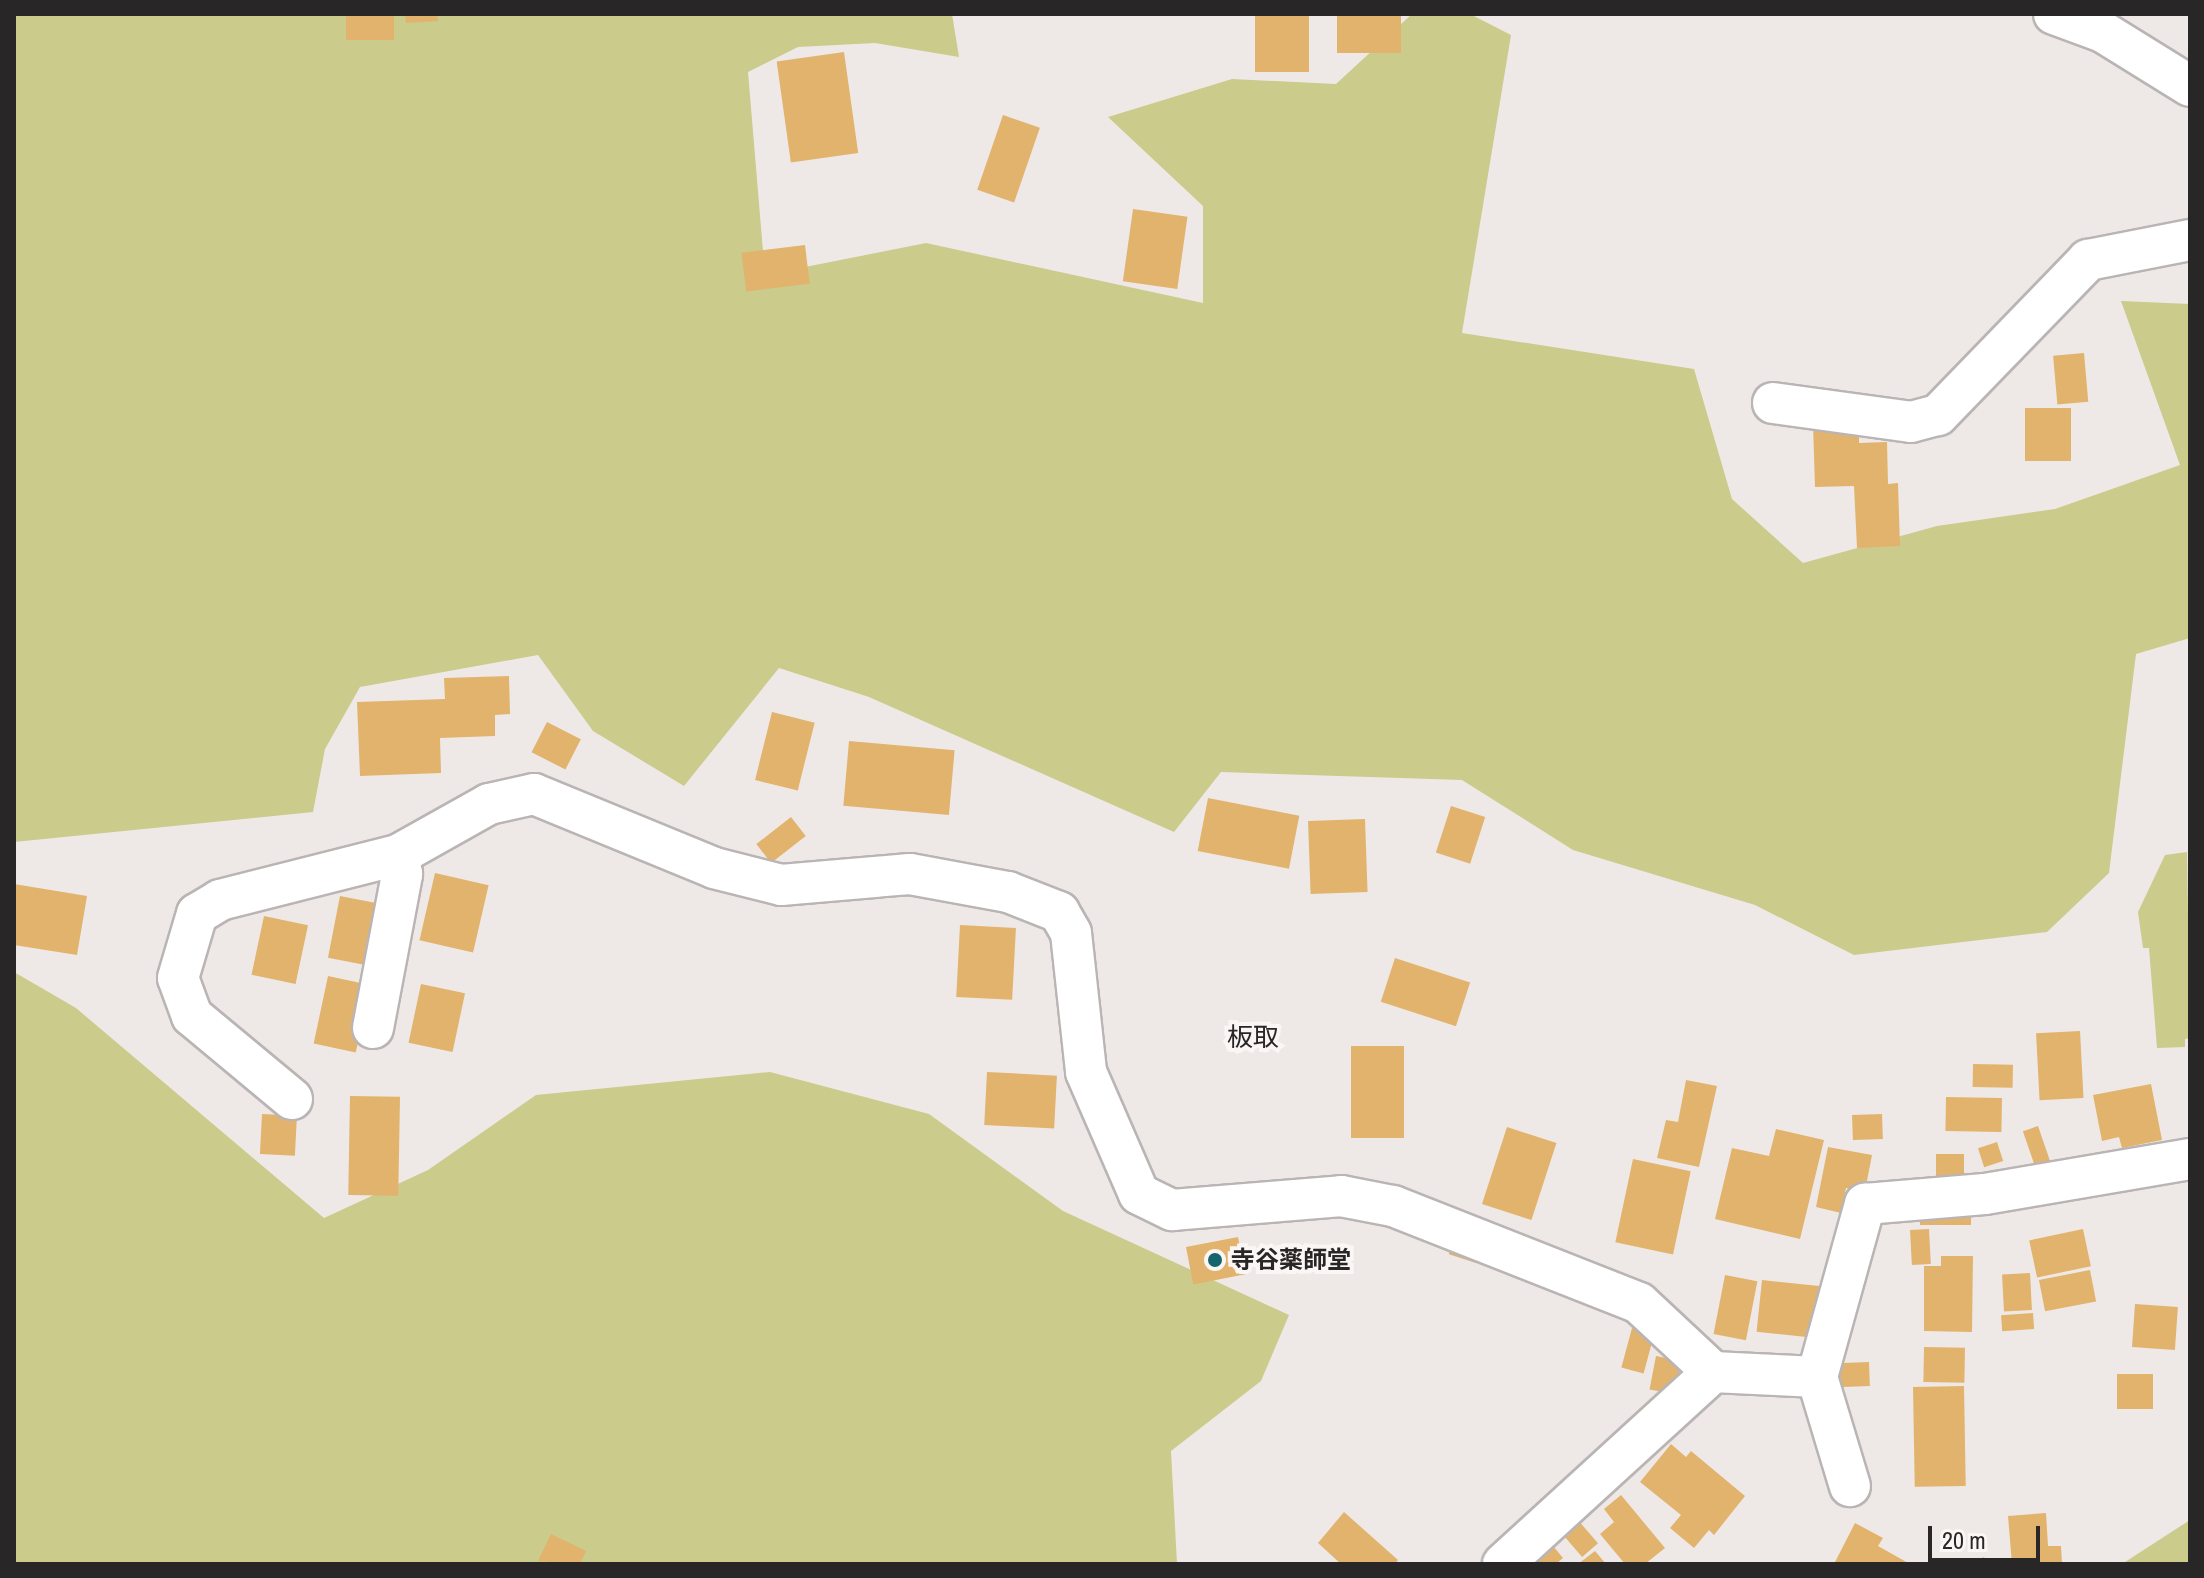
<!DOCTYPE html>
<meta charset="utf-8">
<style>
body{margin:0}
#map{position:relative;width:2204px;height:1578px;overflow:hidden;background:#eee9e7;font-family:"Archivo Narrow","Noto Sans JP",sans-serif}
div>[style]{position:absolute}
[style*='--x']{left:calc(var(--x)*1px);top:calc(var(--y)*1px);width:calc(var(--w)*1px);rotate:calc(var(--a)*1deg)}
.green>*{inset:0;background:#cbcb8c}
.building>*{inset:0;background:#e2b36c;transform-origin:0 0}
.roads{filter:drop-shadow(2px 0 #bab5b4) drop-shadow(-2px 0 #bab5b4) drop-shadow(0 2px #bab5b4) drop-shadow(0 -2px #bab5b4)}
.minor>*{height:40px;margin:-20px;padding:0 20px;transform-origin:20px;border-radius:20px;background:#fff}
.dots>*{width:22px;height:22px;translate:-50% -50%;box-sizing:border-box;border:4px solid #fbf6f4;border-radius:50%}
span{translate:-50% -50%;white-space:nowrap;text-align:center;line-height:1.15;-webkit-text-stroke:8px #fbf6f4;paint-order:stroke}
.poi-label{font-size:24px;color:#282626;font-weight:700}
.left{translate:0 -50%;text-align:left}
.neighbourhood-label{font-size:26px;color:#282626}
.frame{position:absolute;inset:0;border:16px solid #282626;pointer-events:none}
.scale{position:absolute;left:1928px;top:1526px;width:112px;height:36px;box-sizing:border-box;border:4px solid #282626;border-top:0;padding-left:10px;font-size:24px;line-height:28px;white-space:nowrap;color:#282626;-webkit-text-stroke:6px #fbf6f4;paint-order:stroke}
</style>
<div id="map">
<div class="green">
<div style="clip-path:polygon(14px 14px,952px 14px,959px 57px,875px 43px,798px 47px,748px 72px,765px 275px,926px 243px,1203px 303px,1203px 206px,1108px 117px,1232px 79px,1336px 84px,1412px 14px,1470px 14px,1511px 35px,1462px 333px,1694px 369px,1732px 499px,1803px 563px,1937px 526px,2055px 509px,2180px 465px,2121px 301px,2190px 304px,2190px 638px,2136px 654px,2109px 873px,2047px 932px,1854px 955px,1755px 905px,1573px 850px,1462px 780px,1221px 772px,1174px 832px,869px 697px,779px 668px,684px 786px,593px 731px,538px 655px,360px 687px,325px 749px,313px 812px,14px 842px)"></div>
<div style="clip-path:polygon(2187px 852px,2190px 1038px,2185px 1039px,2185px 1047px,2157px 1048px,2149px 948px,2143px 948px,2138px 912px,2165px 855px)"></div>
<div style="clip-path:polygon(14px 972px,76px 1008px,324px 1218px,428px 1170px,536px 1095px,770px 1072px,929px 1114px,1063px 1211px,1289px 1315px,1261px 1381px,1171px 1451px,1177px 1564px,14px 1564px)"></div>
<div style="clip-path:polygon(2190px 1519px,2190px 1564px,2122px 1564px,2190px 1520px)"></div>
</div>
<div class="building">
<div style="left:346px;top:14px;width:48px;height:26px"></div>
<div style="clip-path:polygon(405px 14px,437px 14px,438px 21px,406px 23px)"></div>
<div style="left:1255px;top:14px;width:54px;height:58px"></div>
<div style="left:1337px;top:14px;width:64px;height:39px"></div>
<div style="left:844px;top:52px;width:102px;height:68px;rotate:82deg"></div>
<div style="left:1003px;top:115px;width:39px;height:79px;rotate:19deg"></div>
<div style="left:1133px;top:209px;width:55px;height:73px;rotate:8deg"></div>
<div style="left:805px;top:245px;width:39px;height:64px;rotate:83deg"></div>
<div style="left:2084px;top:353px;width:49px;height:31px;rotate:85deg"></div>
<div style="left:2071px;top:408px;width:53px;height:46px;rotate:90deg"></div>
<div style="clip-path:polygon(1859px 423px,1859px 443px,1887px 442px,1888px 484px,1898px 483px,1900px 546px,1857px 548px,1854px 486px,1815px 487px,1813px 424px)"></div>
<div style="clip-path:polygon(509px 676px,510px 714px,495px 715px,495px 736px,440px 738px,441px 773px,360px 776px,357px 702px,445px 699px,444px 678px)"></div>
<div style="left:772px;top:712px;width:44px;height:70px;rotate:14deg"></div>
<div style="left:547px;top:722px;width:38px;height:34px;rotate:27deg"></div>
<div style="left:849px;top:741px;width:106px;height:65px;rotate:5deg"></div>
<div style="left:1208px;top:798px;width:93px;height:54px;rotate:11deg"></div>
<div style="left:1451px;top:806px;width:36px;height:49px;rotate:18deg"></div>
<div style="left:791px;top:817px;width:24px;height:44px;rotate:52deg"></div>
<div style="left:1365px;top:819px;width:73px;height:57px;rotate:88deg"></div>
<div style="left:435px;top:873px;width:55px;height:69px;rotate:13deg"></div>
<div style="clip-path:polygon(14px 884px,87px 896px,77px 955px,14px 945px)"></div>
<div style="left:340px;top:896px;width:38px;height:63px;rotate:11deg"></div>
<div style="left:264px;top:916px;width:45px;height:60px;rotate:12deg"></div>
<div style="left:960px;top:925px;width:56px;height:72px;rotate:3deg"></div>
<div style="left:1395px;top:958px;width:79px;height:46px;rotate:18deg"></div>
<div style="left:328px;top:976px;width:43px;height:69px;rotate:12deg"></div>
<div style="left:421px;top:984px;width:45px;height:60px;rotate:12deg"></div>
<div style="left:2080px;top:1031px;width:67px;height:44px;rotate:87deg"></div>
<div style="left:1351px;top:1046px;width:53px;height:92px"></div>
<div style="left:1973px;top:1064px;width:40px;height:23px;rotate:1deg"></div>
<div style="left:987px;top:1072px;width:70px;height:53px;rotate:3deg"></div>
<div style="clip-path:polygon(1686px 1080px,1717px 1086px,1699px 1167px,1657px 1158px,1666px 1120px,1678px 1122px)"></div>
<div style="clip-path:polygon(2151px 1084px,2162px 1140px,2122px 1148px,2119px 1137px,2102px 1141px,2093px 1095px)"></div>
<div style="left:350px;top:1096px;width:50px;height:99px;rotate:1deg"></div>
<div style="left:1946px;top:1097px;width:56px;height:34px;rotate:1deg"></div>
<div style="left:262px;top:1114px;width:35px;height:40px;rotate:3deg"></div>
<div style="left:1882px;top:1114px;width:25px;height:30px;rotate:88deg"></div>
<div style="left:2038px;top:1126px;width:37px;height:16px;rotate:71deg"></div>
<div style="left:1507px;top:1127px;width:52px;height:81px;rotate:18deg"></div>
<div style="clip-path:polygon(1776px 1129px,1824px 1140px,1800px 1239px,1715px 1219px,1732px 1148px,1769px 1156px)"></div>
<div style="left:1997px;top:1142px;width:20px;height:20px;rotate:72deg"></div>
<div style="clip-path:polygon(1828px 1147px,1872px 1155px,1865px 1191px,1846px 1188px,1841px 1213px,1816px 1207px)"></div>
<div style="left:1936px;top:1154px;width:28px;height:27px"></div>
<div style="left:1633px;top:1159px;width:59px;height:85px;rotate:12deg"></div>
<div style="left:1920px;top:1209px;width:51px;height:16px"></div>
<div style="left:1929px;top:1229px;width:35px;height:19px;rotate:87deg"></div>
<div style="left:2083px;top:1229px;width:38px;height:55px;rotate:78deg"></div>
<div style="left:1238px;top:1237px;width:38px;height:53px;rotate:79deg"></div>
<div style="left:1454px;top:1238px;width:28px;height:17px;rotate:18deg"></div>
<div style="clip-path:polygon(1941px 1256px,1973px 1256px,1972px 1332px,1924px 1331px,1924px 1266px,1941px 1266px)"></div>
<div style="left:2090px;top:1270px;width:32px;height:52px;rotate:79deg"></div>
<div style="left:2030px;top:1273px;width:37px;height:28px;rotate:87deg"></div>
<div style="left:1725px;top:1275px;width:33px;height:60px;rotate:11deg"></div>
<div style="left:1762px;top:1280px;width:60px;height:52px;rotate:6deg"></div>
<div style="left:2135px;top:1304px;width:43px;height:43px;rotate:4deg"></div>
<div style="left:2033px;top:1313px;width:16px;height:32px;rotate:86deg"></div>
<div style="left:1632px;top:1328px;width:23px;height:41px;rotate:15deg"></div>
<div style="left:1924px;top:1347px;width:41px;height:35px;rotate:1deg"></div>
<div style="left:1656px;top:1356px;width:26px;height:34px;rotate:11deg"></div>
<div style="left:1869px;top:1362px;width:24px;height:33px;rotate:88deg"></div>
<div style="left:2117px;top:1374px;width:36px;height:35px"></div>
<div style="left:1964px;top:1386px;width:100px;height:51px;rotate:89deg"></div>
<div style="clip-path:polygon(1671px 1444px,1686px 1457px,1691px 1451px,1745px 1496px,1714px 1535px,1709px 1530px,1694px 1548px,1670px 1528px,1681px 1515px,1640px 1482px)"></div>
<div style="clip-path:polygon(1621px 1495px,1665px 1548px,1645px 1564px,1625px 1564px,1600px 1534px,1614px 1522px,1604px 1509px)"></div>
<div style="clip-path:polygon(1344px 1512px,1398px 1560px,1395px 1564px,1341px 1564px,1318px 1543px)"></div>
<div style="clip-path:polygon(2046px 1513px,2048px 1546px,2061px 1546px,2062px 1564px,2012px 1564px,2008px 1516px)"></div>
<div style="left:1577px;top:1519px;width:32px;height:21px;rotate:49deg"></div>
<div style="clip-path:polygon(1855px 1523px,1883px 1538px,1878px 1546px,1910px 1564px,1834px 1564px)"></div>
<div style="clip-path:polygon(551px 1534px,586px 1551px,580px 1564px,538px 1561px)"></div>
<div style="clip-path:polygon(1549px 1541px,1563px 1558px,1556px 1564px,1531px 1564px)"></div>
<div style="clip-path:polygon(1595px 1551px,1606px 1564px,1578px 1564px)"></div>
<div style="clip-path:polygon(1984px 1557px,1988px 1564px,1970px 1564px)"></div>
</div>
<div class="roads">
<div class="minor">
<div style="--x:2054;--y:14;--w:52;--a:20.2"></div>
<div style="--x:2103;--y:32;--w:102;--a:31.8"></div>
<div style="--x:1773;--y:403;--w:139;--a:7.8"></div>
<div style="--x:1911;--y:422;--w:28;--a:-15"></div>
<div style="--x:1938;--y:415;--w:216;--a:-45.9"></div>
<div style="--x:2088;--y:260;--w:104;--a:-11.1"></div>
<div style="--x:373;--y:1028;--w:157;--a:-79.3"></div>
<div style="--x:402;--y:874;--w:19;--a:-102"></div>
<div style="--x:292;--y:1099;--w:130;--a:-140.3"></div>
<div style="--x:192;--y:1016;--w:40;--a:-110.2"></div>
<div style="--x:178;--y:978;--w:67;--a:-73.5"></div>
<div style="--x:197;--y:914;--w:27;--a:-31"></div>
<div style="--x:220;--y:900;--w:184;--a:-14.2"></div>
<div style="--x:398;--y:855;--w:104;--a:-29.3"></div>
<div style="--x:489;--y:804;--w:46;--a:-12.5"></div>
<div style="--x:534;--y:794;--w:195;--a:22.3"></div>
<div style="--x:714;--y:868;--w:69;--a:14.2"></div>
<div style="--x:781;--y:885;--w:129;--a:-4.9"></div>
<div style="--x:910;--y:874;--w:100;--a:10.4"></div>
<div style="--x:1008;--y:892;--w:55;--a:21.4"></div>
<div style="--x:1059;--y:912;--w:24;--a:60"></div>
<div style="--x:1071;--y:933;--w:140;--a:83.8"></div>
<div style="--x:1086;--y:1072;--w:133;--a:66.5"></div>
<div style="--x:1139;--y:1194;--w:37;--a:26"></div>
<div style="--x:1172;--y:1210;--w:170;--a:-4.7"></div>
<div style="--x:1341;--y:1196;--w:53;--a:10.9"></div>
<div style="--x:1393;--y:1206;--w:264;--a:21.5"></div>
<div style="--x:1639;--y:1303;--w:101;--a:43"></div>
<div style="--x:1713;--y:1372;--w:104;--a:2.8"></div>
<div style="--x:1817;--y:1377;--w:180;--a:-74.5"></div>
<div style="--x:1865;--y:1204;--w:120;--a:-4.8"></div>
<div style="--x:1985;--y:1194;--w:208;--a:-9.7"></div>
<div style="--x:1817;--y:1377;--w:114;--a:73.2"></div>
<div style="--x:1503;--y:1564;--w:285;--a:-42.4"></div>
</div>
</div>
<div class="dots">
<div style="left:1215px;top:1260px;background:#16646c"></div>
</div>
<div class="poi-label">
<span class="left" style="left:1231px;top:1260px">寺谷薬師堂</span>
</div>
<div class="neighbourhood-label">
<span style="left:1253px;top:1037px">板取</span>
</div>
<div class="frame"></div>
<div class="scale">20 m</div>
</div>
